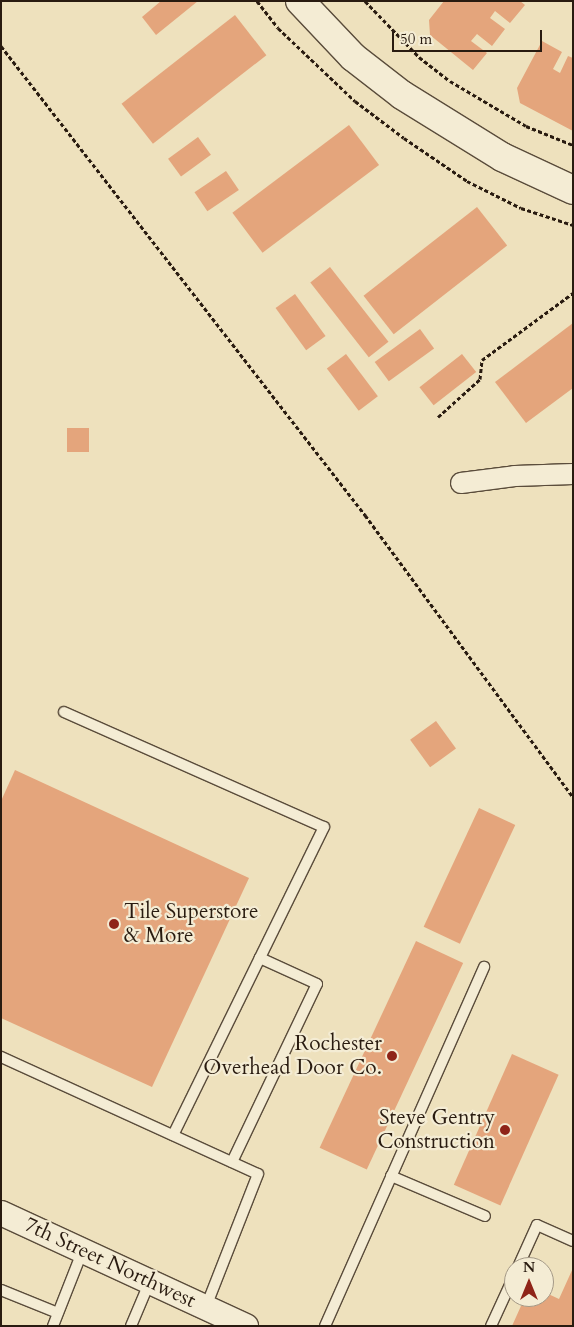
<!DOCTYPE html>
<style>
body{margin:0}
#map{position:relative;width:574px;height:1327px;overflow:hidden;background:#eee1bd;font-family:Cardo,serif}
div>[style]{position:absolute}
[style*='--x']{left:calc(var(--x)*1px);top:calc(var(--y)*1px);width:calc(var(--w)*1px);rotate:calc(var(--a)*1deg)}
.building>*{inset:0;background:#e4a57c;transform-origin:0 0}
.path>*{height:3px;margin-top:-1.5px;transform-origin:0;background:repeating-linear-gradient(90deg,#291b10 0 4px,transparent 0 6.5px)}
.roads{filter:drop-shadow(1px 0 #5a4c3b) drop-shadow(-1px 0 #5a4c3b) drop-shadow(0 1px #5a4c3b) drop-shadow(0 -1px #5a4c3b)}
.service>*{height:10px;margin:-5px;padding:0 5px;transform-origin:5px;border-radius:5px;background:#f4ecd4}
.minor>*{height:20px;margin:-10px;padding:0 10px;transform-origin:10px;border-radius:10px;background:#f4ecd4}
.tertiary>*{height:24px;margin:-12px;padding:0 12px;transform-origin:12px;border-radius:12px;background:#f4ecd4}
.secondary>*{height:28px;margin:-14px;padding:0 14px;transform-origin:14px;border-radius:14px;background:#f4ecd4}
.dots>*{width:14px;height:14px;translate:-50% -50%;box-sizing:border-box;border:2px solid #f4ecd4;border-radius:50%}
span{translate:-50% -50%;white-space:nowrap;text-align:center;line-height:1.15;-webkit-text-stroke:4.5px #f4ecd4;paint-order:stroke}
.poi-label{font-size:21px;color:#291b10}
.left{translate:0 -50%;text-align:left}
.right{translate:-100% -50%;text-align:right}
.street-label{font-size:21px;color:#291b10}
.frame{position:absolute;inset:0;border:2px solid #291b10;pointer-events:none}
.north{position:absolute;left:504px;top:1257px;width:50px;height:50px;box-sizing:border-box;background:#f4ecd4;border:1px solid #a39886;border-radius:50%;rotate:0deg;font-size:14px;font-weight:700;line-height:20px;text-align:center;color:#291b10}
.north::after{content:'';display:block;margin:auto;width:18px;height:22px;background:#8f2418;clip-path:polygon(50% 0,100% 100%,50% 72%,0 100%)}
.scale{position:absolute;left:392px;top:30px;width:150px;height:22px;box-sizing:border-box;border:2px solid #291b10;border-top:0;padding-left:6px;font-size:15px;line-height:18px;white-space:nowrap;color:#291b10;-webkit-text-stroke:4px #f4ecd4;paint-order:stroke}
</style>
<div id="map">
<div class="building">
<div style="clip-path:polygon(161px 1px,198px 1px,156px 35px,142px 17px)"></div>
<div style="clip-path:polygon(444px 1px,520px 1px,525px 5px,510px 23px,495px 11px,490px 18px,505px 29px,492px 46px,477px 34px,471px 41px,487px 53px,473px 70px,430px 35px,429px 20px)"></div>
<div style="left:235px;top:15px;width:51px;height:144px;rotate:52deg"></div>
<div style="clip-path:polygon(542px 41px,562px 52px,553px 69px,560px 73px,568px 56px,573px 58px,573px 131px,520px 103px,517px 88px)"></div>
<div style="left:349px;top:125px;width:50px;height:146px;rotate:53deg"></div>
<div style="left:198px;top:137px;width:22px;height:37px;rotate:54deg"></div>
<div style="left:226px;top:171px;width:23px;height:38px;rotate:56deg"></div>
<div style="left:477px;top:207px;width:49px;height:144px;rotate:52deg"></div>
<div style="left:330px;top:267px;width:95px;height:25px;rotate:52deg"></div>
<div style="left:295px;top:294px;width:52px;height:24px;rotate:54deg"></div>
<div style="clip-path:polygon(573px 323px,573px 388px,526px 423px,495px 382px)"></div>
<div style="left:420px;top:329px;width:24px;height:56px;rotate:54deg"></div>
<div style="left:346px;top:354px;width:53px;height:24px;rotate:53deg"></div>
<div style="left:462px;top:354px;width:23px;height:54px;rotate:52deg"></div>
<div style="left:89px;top:428px;width:24px;height:22px;rotate:90deg"></div>
<div style="left:436px;top:721px;width:34px;height:32px;rotate:54deg"></div>
<div style="clip-path:polygon(15px 770px,249px 878px,152px 1087px,1px 1018px,1px 801px)"></div>
<div style="left:479px;top:808px;width:40px;height:131px;rotate:25deg"></div>
<div style="left:416px;top:941px;width:52px;height:228px;rotate:25deg"></div>
<div style="left:512px;top:1054px;width:51px;height:143px;rotate:24deg"></div>
<div style="clip-path:polygon(573px 1268px,573px 1326px,512px 1326px,525px 1297px,544px 1297px,544px 1292px,559px 1299px)"></div>
</div>
<div class="path">
<div style="--x:257;--y:1;--w:34;--a:52"></div>
<div style="--x:278;--y:28;--w:106;--a:43.5"></div>
<div style="--x:355;--y:101;--w:61;--a:37.1"></div>
<div style="--x:404;--y:138;--w:76;--a:34.3"></div>
<div style="--x:467;--y:181;--w:60;--a:26.6"></div>
<div style="--x:521;--y:208;--w:55;--a:18.1"></div>
<div style="--x:365;--y:1;--w:78;--a:46"></div>
<div style="--x:419;--y:57;--w:39;--a:38"></div>
<div style="--x:450;--y:81;--w:88;--a:30.6"></div>
<div style="--x:526;--y:126;--w:51;--a:22"></div>
<div style="--x:1;--y:46;--w:594;--a:52.18"></div>
<div style="--x:365;--y:515;--w:350;--a:53.6"></div>
<div style="--x:438;--y:417;--w:57;--a:-42.1"></div>
<div style="--x:480;--y:379;--w:19;--a:-84"></div>
<div style="--x:482;--y:360;--w:113;--a:-36.4"></div>
</div>
<div class="roads">
<div class="service">
<div style="--x:64;--y:712;--w:284;--a:23.9"></div>
<div style="--x:324;--y:827;--w:343;--a:116.1"></div>
<div style="--x:1;--y:1057;--w:282;--a:24.5"></div>
<div style="--x:258;--y:1174;--w:143;--a:111.4"></div>
<div style="--x:232;--y:1162;--w:197;--a:-64.5"></div>
<div style="--x:317;--y:984;--w:63;--a:-155.5"></div>
<div style="--x:391;--y:1176;--w:102;--a:23.1"></div>
<div style="--x:518;--y:1267;--w:46;--a:-65.7"></div>
<div style="--x:537;--y:1225;--w:39;--a:24"></div>
<div style="--x:1;--y:1290;--w:61;--a:22"></div>
<div style="--x:53;--y:1326;--w:82;--a:-68.5"></div>
<div style="--x:131;--y:1326;--w:49;--a:-67.1"></div>
<div style="--x:325;--y:1326;--w:393;--a:-66.1"></div>
<div style="--x:491;--y:1326;--w:55;--a:-65.3"></div>
</div>
<div class="minor">
<div style="--x:461;--y:483;--w:54;--a:-7.4"></div>
<div style="--x:515;--y:476;--w:58;--a:-2"></div>
</div>
<div class="tertiary">
<div style="--x:1;--y:1213;--w:270;--a:24.8"></div>
</div>
<div class="secondary">
<div style="--x:300;--y:1;--w:77;--a:46.6"></div>
<div style="--x:353;--y:57;--w:62;--a:37.8"></div>
<div style="--x:402;--y:95;--w:118;--a:31.8"></div>
<div style="--x:502;--y:157;--w:78;--a:24.9"></div>
</div>
</div>
<div class="dots">
<div style="left:114px;top:924px;background:#8f2418"></div>
<div style="left:392px;top:1056px;background:#8f2418"></div>
<div style="left:505px;top:1130px;background:#8f2418"></div>
</div>
<div class="poi-label">
<span class="left" style="left:124px;top:924px">Tile Superstore<br>&amp; More</span>
<span class="right" style="left:382px;top:1056px">Rochester<br>Overhead Door Co.</span>
<span class="right" style="left:495px;top:1130px">Steve Gentry<br>Construction</span>
</div>
<div class="street-label">
<span style="left:110px;top:1263px;rotate:25deg">7th Street Northwest</span>
</div>
<div class="frame"></div>
<div class="north">N</div>
<div class="scale">50 m</div>
</div>
